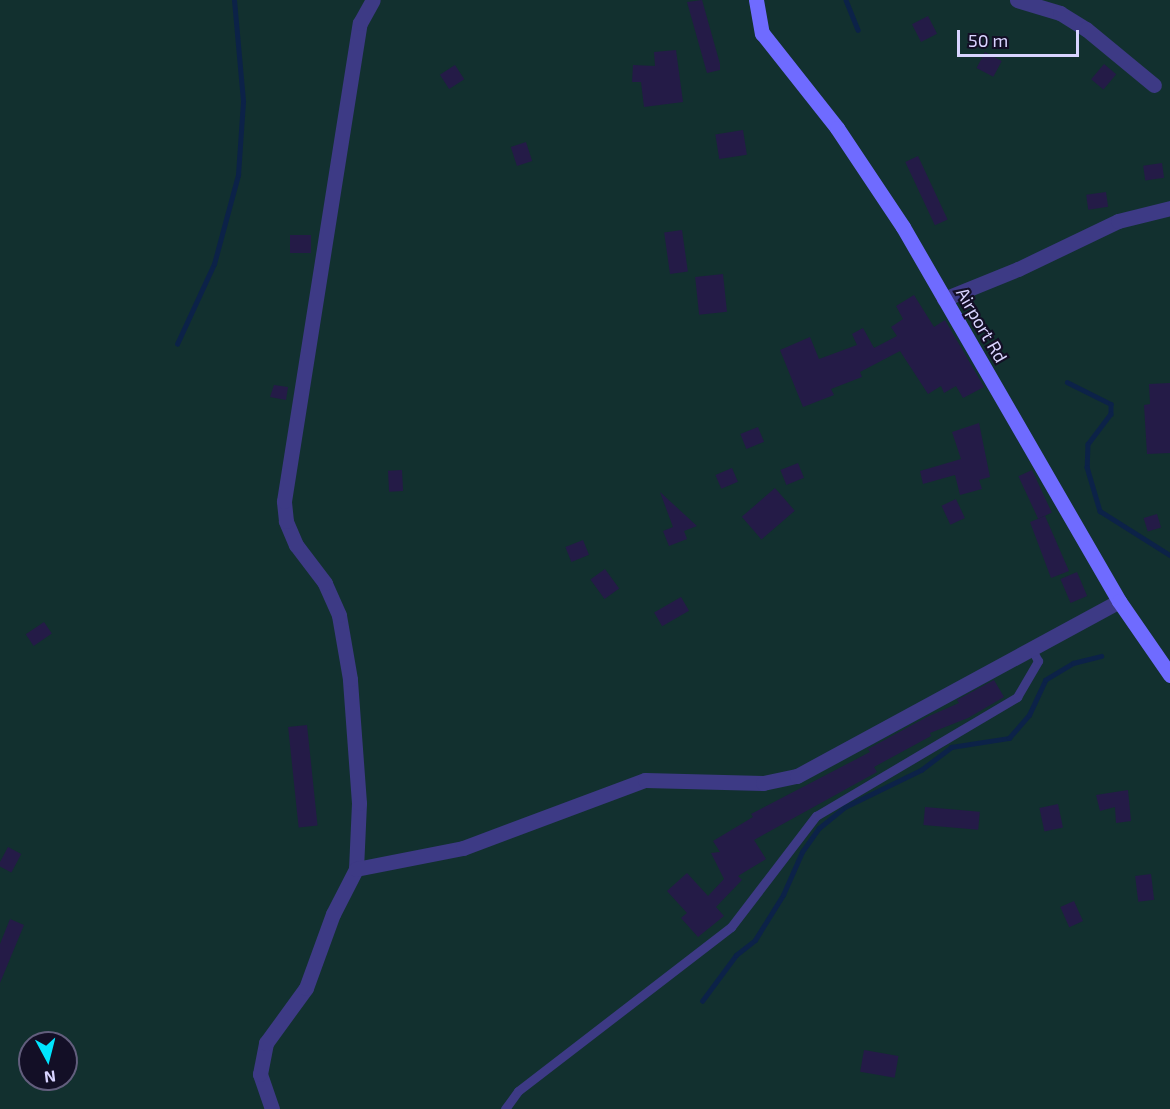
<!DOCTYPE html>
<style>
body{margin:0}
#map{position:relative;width:1170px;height:1109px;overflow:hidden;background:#130f26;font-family:"Exo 2",sans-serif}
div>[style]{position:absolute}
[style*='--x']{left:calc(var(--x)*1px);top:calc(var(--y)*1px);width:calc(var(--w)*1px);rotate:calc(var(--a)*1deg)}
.green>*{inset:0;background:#12302f}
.stream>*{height:4.5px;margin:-2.25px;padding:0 2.25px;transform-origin:2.25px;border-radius:2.25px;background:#0c2248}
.building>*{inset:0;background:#241b47;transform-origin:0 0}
.service>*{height:9px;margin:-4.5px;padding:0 4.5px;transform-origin:4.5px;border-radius:4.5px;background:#3d3a85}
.minor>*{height:15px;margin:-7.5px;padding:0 7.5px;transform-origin:7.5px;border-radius:7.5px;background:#3d3a85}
.secondary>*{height:15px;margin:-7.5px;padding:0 7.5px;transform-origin:7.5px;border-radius:7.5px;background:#6f6bff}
span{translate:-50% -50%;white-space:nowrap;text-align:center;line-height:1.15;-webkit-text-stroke:4.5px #130f26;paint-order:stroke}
.street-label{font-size:18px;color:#d9d4ff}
.north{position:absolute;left:18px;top:1031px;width:60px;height:60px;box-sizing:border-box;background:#130f26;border:2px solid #625e7d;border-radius:50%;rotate:173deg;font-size:16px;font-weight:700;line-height:24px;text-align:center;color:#d9d4ff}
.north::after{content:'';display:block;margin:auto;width:21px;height:27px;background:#00e5ff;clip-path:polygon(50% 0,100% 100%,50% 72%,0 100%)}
.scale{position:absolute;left:957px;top:30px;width:122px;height:27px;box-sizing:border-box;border:3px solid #d9d4ff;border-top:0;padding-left:8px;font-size:18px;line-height:21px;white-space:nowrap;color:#d9d4ff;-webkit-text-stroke:4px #130f26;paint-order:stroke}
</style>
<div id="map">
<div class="green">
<div style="clip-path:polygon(evenodd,0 0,1170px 0,1170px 1109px,0 1109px,0 0,30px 1043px,66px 1043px,66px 1079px,30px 1079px,30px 1043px)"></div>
</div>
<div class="stream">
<div style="--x:846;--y:0;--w:32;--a:68"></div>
<div style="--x:177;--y:344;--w:88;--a:-65.2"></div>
<div style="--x:214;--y:264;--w:92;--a:-74.9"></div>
<div style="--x:238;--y:175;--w:74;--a:-86.1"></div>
<div style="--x:243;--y:101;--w:101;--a:-95.1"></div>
<div style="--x:1067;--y:382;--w:49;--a:26.6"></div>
<div style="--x:1111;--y:404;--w:10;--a:90"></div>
<div style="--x:1111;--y:414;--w:38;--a:127"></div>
<div style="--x:1088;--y:444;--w:23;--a:92"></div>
<div style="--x:1087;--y:467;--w:46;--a:73.5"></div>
<div style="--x:1100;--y:511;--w:83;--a:32.2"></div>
<div style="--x:702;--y:1001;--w:57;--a:-53.5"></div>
<div style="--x:736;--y:955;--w:24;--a:-38"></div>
<div style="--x:755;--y:940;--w:53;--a:-58.1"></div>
<div style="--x:783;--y:895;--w:47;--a:-66.2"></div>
<div style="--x:802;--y:852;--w:29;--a:-55"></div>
<div style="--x:819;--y:828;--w:33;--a:-39"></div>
<div style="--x:845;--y:807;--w:85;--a:-26"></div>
<div style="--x:921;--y:770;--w:38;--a:-37"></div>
<div style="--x:951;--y:747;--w:59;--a:-8.8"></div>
<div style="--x:1009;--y:738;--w:30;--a:-49"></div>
<div style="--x:1029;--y:715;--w:38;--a:-65"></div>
<div style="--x:1045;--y:680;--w:33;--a:-31"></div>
<div style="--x:1073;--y:663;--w:29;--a:-14"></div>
</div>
<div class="building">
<div style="clip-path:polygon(702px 0,720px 64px,720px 70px,707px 73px,687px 2px)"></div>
<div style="left:928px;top:16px;width:20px;height:18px;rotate:63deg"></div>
<div style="clip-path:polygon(676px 50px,683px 102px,644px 107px,641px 82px,632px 82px,633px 65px,655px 66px,654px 52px)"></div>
<div style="left:985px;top:52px;width:19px;height:18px;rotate:28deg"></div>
<div style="left:1104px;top:64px;width:16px;height:20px;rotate:40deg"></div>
<div style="left:455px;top:65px;width:17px;height:18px;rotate:57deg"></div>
<div style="left:743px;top:130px;width:25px;height:28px;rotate:81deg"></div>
<div style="left:526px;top:142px;width:20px;height:16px;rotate:72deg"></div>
<div style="left:918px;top:156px;width:70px;height:14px;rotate:65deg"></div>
<div style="left:1162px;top:163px;width:15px;height:19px;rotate:82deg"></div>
<div style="left:1106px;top:192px;width:15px;height:20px;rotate:82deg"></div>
<div style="left:682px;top:230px;width:42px;height:18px;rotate:82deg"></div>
<div style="left:311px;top:235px;width:18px;height:21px;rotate:90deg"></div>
<div style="left:723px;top:274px;width:38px;height:28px;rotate:84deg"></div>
<div style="clip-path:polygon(914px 295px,934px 327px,945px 320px,984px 387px,963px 398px,956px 386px,944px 393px,941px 386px,928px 394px,900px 351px,860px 372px,862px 377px,831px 389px,834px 395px,803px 407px,780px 350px,810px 337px,819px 359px,857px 345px,852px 334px,863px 328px,874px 348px,897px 336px,891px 327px,903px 319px,896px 306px)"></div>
<div style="clip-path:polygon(1170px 383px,1170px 453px,1147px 454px,1144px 405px,1150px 404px,1149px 384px)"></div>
<div style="clip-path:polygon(274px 385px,288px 387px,286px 400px,270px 397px)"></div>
<div style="clip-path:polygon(979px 423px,990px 477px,979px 480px,982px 489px,960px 495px,955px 475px,923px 484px,920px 471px,961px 459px,952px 432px)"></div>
<div style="left:758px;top:427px;width:16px;height:19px;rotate:68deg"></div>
<div style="left:798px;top:463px;width:16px;height:19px;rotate:68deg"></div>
<div style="left:732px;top:468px;width:15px;height:18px;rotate:67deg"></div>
<div style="left:402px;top:470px;width:21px;height:14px;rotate:87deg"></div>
<div style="left:1032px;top:470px;width:47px;height:15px;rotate:65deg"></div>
<div style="left:775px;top:488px;width:30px;height:44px;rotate:49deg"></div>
<div style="clip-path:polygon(660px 492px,697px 526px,684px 531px,687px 539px,669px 546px,663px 531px,673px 527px)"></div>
<div style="left:956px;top:499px;width:21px;height:16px;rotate:65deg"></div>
<div style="left:1157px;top:514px;width:14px;height:14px;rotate:73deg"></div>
<div style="clip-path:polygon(1045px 516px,1069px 571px,1051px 578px,1030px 522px)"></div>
<div style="left:583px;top:540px;width:16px;height:19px;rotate:68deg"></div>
<div style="left:605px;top:569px;width:24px;height:18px;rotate:54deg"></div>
<div style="left:1077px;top:572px;width:26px;height:18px;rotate:67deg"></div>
<div style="left:681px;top:597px;width:16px;height:31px;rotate:60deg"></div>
<div style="left:44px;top:622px;width:14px;height:22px;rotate:56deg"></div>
<div style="clip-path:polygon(994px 680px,1004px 697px,968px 718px,930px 733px,931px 736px,874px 767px,877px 772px,754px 840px,766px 859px,738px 876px,742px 880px,716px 907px,724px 916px,698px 937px,681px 918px,687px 913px,667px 891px,687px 873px,708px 896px,724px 879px,711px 853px,720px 852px,713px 841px,753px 817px,751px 814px,870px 752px,868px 749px,927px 717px,959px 703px,957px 700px)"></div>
<div style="left:307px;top:725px;width:101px;height:19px;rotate:84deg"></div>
<div style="clip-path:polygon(1128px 790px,1131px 821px,1116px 823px,1115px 807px,1100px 811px,1096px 795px)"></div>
<div style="left:1058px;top:804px;width:24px;height:19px;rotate:78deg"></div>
<div style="left:925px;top:807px;width:55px;height:18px;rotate:5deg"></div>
<div style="left:8px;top:847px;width:15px;height:21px;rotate:28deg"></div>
<div style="left:1151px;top:874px;width:26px;height:16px;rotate:83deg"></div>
<div style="left:1074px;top:901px;width:22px;height:15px;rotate:66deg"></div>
<div style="clip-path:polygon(10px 919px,24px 925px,0 983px,0 944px)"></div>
<div style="left:864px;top:1050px;width:35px;height:22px;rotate:10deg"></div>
</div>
<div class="service">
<div style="--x:505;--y:1109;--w:22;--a:-54"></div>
<div style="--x:518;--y:1091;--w:269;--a:-37.6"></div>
<div style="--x:731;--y:927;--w:140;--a:-52.6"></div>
<div style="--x:816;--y:816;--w:234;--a:-30.6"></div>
<div style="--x:1017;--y:697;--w:42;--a:-59.7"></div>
<div style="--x:1038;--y:661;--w:15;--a:-118"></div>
</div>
<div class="minor">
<div style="--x:1017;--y:0;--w:45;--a:16.8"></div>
<div style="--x:1060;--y:13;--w:31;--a:32"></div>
<div style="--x:1086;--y:29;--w:88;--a:39.5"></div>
<div style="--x:944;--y:299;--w:80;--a:-22.1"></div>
<div style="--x:1018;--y:269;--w:111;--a:-25.6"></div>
<div style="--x:1118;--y:221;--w:54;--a:-14"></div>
<div style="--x:356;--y:869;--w:66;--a:-87.4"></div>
<div style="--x:359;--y:803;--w:124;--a:-94.2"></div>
<div style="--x:350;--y:679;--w:65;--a:-99.8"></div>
<div style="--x:339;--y:615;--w:35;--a:-114"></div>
<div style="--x:325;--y:583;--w:48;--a:-127.3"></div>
<div style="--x:296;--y:545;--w:26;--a:-113"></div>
<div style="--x:286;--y:521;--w:20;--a:-96"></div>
<div style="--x:284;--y:501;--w:484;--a:-81"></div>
<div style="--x:360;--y:23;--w:26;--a:-61"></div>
<div style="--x:272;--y:1109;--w:37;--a:-109"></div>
<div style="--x:260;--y:1074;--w:32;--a:-79"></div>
<div style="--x:266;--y:1043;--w:68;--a:-54"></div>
<div style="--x:306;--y:988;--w:79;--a:-70"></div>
<div style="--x:333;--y:914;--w:51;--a:-62.9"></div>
<div style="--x:356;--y:869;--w:109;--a:-11.1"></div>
<div style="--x:463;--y:848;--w:194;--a:-20.5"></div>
<div style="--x:645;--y:780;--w:118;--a:1.5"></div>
<div style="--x:763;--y:783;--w:35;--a:-12"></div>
<div style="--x:797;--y:776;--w:366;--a:-28.5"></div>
</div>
<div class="secondary">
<div style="--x:756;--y:0;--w:34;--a:80"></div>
<div style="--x:762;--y:33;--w:121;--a:51.7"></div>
<div style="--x:837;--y:128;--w:119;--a:56.3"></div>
<div style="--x:903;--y:227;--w:432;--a:60"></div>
<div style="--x:1119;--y:601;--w:90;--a:55.4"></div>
</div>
<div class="street-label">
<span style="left:982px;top:325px;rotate:60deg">Airport Rd</span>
</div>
<div class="north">N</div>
<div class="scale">50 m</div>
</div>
